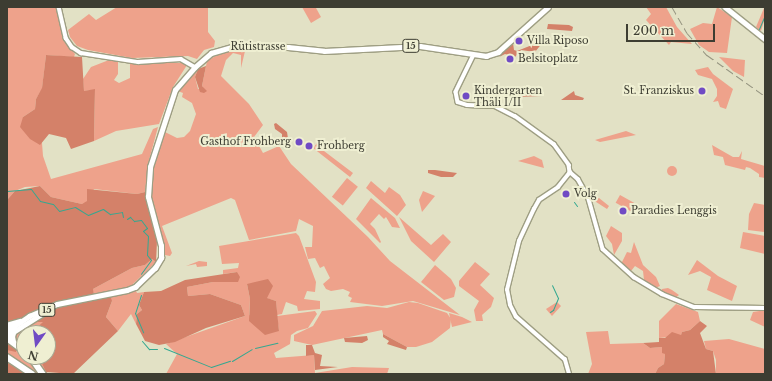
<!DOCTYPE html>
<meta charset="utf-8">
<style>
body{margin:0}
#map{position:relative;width:772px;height:381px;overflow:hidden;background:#e2e1c5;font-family:"Libre Baskerville",serif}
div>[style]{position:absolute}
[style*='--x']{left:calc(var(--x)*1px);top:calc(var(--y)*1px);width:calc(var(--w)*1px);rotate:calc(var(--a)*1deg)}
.green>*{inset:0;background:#eea28b;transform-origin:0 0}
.round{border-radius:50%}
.forest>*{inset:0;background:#d48169}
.stream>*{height:1px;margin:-0.5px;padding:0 0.5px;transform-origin:0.5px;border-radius:0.5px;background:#34a890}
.roads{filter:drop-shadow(1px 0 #9e9e83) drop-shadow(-1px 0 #9e9e83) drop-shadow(0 1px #9e9e83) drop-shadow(0 -1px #9e9e83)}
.minor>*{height:3.5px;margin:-1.75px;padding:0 1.75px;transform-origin:1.75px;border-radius:1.75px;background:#fff}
.major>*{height:4.5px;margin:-2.25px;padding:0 2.25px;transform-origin:2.25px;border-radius:2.25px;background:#fff}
.highway>*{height:5.5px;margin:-2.75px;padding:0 2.75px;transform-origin:2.75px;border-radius:2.75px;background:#fff}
.rail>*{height:1px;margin-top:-0.5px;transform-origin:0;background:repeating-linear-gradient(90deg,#969581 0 8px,transparent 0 12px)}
.dots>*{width:11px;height:11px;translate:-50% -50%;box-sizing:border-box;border:2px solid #efefd2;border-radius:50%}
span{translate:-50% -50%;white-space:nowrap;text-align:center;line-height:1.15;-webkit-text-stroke:4px #efefd2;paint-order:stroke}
.shield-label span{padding:1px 3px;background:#efefd2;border:1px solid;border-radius:3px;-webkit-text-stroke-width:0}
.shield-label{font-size:9px;color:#3d3d32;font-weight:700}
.poi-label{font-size:10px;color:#3d3d32}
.left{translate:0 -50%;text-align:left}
.right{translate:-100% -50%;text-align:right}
.street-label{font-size:10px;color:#3d3d32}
.frame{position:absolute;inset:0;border:8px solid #3d3d32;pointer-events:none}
.north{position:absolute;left:16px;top:325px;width:40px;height:40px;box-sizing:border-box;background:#efefd2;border:1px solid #a8a892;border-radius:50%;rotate:194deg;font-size:11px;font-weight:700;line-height:16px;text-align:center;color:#3d3d32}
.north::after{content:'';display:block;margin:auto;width:14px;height:18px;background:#704bc4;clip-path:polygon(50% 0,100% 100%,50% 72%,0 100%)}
.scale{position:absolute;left:626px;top:24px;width:89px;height:18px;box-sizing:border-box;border:2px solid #3d3d32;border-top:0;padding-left:5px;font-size:12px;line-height:14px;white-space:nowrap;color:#3d3d32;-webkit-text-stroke:3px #efefd2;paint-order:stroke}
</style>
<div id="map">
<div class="green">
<div style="clip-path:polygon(7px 7px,56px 7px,65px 41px,75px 54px,74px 57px,46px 55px,42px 89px,36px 99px,35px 109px,23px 117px,42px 143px,43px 156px,51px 179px,142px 154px,153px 129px,158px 127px,148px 164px,145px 192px,137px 194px,94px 189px,86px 203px,82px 204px,51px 197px,40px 186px,25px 187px,15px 191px,7px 200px)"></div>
<div style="clip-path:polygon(117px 7px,208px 7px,208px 32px,215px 41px,214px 47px,204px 50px,197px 59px,188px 56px,132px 58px,88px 50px,77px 46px,70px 37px,68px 30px,89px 14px,96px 20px)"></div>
<div style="clip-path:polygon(302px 7px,316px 8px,321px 17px,311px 23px)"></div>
<div style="clip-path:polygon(646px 7px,666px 7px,677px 27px,692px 44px,671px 42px,669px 45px,646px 20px,651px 14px)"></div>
<div style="clip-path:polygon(717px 7px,732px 17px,727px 53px,709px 52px,699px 45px,690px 29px,703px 23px,712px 24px)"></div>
<div style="clip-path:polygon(764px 8px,765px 18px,761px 31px,756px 27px)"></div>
<div style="clip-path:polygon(224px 51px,245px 51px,241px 68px,241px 55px,233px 53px,226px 60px,221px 76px,249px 104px,263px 125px,254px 137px,263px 153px,279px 146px,291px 164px,368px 237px,390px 261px,460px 315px,413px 301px,382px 306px,350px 302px,352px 298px,348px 296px,350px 292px,343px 289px,331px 291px,326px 289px,323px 284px,330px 278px,324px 266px,320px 268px,315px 258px,308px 259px,305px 247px,312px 247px,313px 226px,299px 219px,296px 231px,249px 240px,235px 200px,231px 198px,162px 226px,172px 253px,170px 256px,165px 255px,150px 199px,151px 174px,163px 131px,177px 138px,184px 137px,190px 131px,196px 114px,192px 103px,182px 97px,183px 93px,175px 90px,195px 67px,198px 69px,195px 77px,198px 89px,204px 89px,202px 86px,207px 61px)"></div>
<div class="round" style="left:505px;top:54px;width:10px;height:10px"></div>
<div style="clip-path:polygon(719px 57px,745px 60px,744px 77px,733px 71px)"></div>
<div style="clip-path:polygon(109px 60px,118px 61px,118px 74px,114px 80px,119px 83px,130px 78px,130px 63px,182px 63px,187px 65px,173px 87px,159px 124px,116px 131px,94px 141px,95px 90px,84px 91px,83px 79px,91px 67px)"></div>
<div style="clip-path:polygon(708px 67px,713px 74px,733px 89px,726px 109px,720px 107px,718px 101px,713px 102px,717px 96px,717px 89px,712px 79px,698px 75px,695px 70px)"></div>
<div style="clip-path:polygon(626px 131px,636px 135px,600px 142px,595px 140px)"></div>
<div style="clip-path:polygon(318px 142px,324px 151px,353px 173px,350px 177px,313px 148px)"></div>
<div style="clip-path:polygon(712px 145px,733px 157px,739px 157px,742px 151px,741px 159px,765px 166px,765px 178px,759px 177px,759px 174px,750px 168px,746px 167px,745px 170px,725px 165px,723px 157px,714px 155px)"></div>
<div style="clip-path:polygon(534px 156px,542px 160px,544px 168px,518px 161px)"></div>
<div class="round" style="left:667px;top:166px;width:10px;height:10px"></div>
<div style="left:347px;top:178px;width:14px;height:24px;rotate:39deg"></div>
<div style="clip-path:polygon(371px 181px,385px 193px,389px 187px,400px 195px,406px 205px,397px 216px,366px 188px)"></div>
<div style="clip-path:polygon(423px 191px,435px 196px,422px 212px,419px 200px)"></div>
<div style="left:620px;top:195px;width:18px;height:9px;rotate:29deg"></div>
<div style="clip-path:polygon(371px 198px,395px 218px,400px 228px,392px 227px,386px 217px,384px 219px,379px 214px,370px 224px,375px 229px,381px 242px,380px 243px,356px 219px)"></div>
<div style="clip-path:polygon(599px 198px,609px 206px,607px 209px,593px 200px)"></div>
<div style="clip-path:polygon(754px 203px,765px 205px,765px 232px,748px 230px,749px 214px)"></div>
<div style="clip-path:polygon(399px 217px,431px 245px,443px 234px,451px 242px,434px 262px,411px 241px)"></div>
<div style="clip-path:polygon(611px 226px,622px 233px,622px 241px,614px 255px,612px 244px,606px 236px)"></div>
<div style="clip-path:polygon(743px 232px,765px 236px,765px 254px,740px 248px)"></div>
<div style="clip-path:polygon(296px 233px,299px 236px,316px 282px,315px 292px,307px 291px,304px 299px,320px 301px,320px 309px,298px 311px,297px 306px,286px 302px,282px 314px,277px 315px,276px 301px,266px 298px,247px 284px,250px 299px,249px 315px,279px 331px,277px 316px,315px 311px,317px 314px,308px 328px,297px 331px,291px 335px,290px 344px,274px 353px,276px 358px,314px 355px,315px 373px,352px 367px,389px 368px,387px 374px,166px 374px,177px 354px,166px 344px,245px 316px,241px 305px,210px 294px,188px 296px,187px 287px,213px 282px,238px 282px,237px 272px,223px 274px,223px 270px,238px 268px,239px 263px,222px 264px,219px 246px)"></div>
<div style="clip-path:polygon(634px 242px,643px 265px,656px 277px,660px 286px,655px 288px,644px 280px,643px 271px,635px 266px,631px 271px,621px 264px,627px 252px,631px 253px)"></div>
<div style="clip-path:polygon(152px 259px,156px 262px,133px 284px,137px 293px,144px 292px,139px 305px,142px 310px,137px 314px,136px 324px,131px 314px,118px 331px,106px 317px,112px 301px,93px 297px,93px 289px,132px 268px,145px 265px)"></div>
<div style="clip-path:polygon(697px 260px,718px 276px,737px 286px,732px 301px,707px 290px,711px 277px,700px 271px,688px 275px)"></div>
<div style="clip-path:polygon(199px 261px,207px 262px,207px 266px,197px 267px,196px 264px,186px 266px)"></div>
<div style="clip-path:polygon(475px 262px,490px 274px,480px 285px,494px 298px,491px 307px,482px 315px,483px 321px,476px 321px,474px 310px,479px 301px,459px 286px,459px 281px)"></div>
<div style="clip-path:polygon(435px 265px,451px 279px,456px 288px,454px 297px,444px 300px,421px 282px)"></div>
<div style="clip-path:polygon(668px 288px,672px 290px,679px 295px,674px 299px,661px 292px,662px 289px)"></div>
<div style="clip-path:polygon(409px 302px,418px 303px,447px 313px,451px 319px,450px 328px,432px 342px,416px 347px,407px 347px,383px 334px,382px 330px,312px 345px,294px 341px,294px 335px,313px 326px,322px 311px,367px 306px,387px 308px)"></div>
<div style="clip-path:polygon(557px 302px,561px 306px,552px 316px,546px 309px)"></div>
<div style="clip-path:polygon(676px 304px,698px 312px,700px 321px,690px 330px,682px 332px,681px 336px,659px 338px,659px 321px)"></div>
<div style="clip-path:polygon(765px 310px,765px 327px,750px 320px,753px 312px)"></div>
<div style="clip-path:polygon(449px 313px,462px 317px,472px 322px,452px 327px)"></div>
<div style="clip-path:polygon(20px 322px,44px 322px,31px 333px,24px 333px,24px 357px,39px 357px,48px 374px,25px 374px,7px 362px,7px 326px)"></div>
<div style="clip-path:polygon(608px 331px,610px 344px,643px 343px,650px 348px,662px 347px,665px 354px,664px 364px,658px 368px,655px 374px,588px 374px,592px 364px,586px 332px)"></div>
<div style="clip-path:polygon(729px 339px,765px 349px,765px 374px,716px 374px,716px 360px,713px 351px,706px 349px,704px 341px)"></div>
</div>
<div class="forest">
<div style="clip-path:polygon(548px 24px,569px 25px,573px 27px,572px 31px,547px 29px)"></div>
<div style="clip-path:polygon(539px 38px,543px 42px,535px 52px,521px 50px,515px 57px,505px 54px,499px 57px,513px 43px,514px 50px,517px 51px,532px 45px)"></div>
<div style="clip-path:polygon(46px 55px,82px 57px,84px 91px,95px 89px,94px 141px,71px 149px,66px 138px,49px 134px,40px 145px,30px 139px,20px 127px,23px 117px,35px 109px,36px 99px,42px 88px)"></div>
<div style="clip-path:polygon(206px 66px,202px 86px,207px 91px,204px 93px,200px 92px,195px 77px,198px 69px)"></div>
<div style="clip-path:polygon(541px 90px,541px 96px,516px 97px,498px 94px,498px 91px)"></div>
<div style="clip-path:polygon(574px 91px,575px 95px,584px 98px,583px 100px,561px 100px)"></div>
<div style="clip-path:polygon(276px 123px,287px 132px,289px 145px,282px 142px,282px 134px,275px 129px,274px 124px)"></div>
<div style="clip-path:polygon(428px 170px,435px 170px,457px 173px,453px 177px,441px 177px,428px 173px)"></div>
<div style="clip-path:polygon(40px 186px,51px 197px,82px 204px,87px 201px,87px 189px,137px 194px,145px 192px,157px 241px,156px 262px,152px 259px,145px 265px,132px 268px,93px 289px,94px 297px,110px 295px,112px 301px,106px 317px,118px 331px,73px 374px,46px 372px,39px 357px,48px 357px,48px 333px,31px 333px,43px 322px,20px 322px,7px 326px,7px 200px,15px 191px)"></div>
<div style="clip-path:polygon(237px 272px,240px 277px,238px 282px,213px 282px,187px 287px,188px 296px,210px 294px,241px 305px,245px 316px,206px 328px,175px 342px,159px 345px,145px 341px,136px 324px,137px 314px,142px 310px,139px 305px,144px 292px,161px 291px,185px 280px)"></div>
<div style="clip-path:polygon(268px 279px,273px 286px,267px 298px,276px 301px,279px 331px,265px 335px,249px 321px,250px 299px,247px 284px)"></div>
<div style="clip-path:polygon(700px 321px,707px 326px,700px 333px,706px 349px,713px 351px,716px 374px,655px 374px,658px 368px,664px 364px,665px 354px,662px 353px,662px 347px,650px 348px,643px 343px,659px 342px,659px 338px,665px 338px,672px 332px,681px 335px,682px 332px,690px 330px)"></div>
<div style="clip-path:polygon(383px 334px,407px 347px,406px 350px,387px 344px,389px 341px,383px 337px)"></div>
<div style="clip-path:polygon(367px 336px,368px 340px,362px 343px,345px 342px,344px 338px)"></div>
<div style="clip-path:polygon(7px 341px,16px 349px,16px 352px,7px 350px)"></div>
<div style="clip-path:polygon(306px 345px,312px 345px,315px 353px,322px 355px,320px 366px,338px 367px,315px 370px,314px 355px,306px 356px)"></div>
<div style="clip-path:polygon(7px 362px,25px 374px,7px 374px)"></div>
</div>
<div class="stream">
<div style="--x:759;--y:29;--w:15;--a:-67"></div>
<div style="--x:7;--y:191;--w:24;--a:-5"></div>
<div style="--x:31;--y:189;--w:15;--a:53"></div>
<div style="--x:40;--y:201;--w:13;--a:13"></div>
<div style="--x:53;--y:204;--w:9;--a:49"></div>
<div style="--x:59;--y:211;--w:16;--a:-14"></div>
<div style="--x:75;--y:207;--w:15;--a:32"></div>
<div style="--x:88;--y:215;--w:16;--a:-22"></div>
<div style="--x:103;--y:209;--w:9;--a:36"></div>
<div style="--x:110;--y:214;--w:12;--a:-9"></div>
<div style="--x:122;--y:212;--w:5;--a:79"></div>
<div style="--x:574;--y:202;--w:5;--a:53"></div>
<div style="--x:127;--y:219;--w:4;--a:-34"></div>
<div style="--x:130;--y:217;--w:6;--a:45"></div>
<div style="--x:134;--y:221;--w:7;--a:-8"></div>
<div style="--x:141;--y:220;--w:10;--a:53"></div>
<div style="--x:147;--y:228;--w:5;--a:143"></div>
<div style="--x:143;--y:231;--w:7;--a:45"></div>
<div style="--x:148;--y:236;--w:19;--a:93"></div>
<div style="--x:147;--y:255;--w:6;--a:51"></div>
<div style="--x:151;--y:260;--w:17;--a:126"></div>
<div style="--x:141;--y:295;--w:19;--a:108"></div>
<div style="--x:135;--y:313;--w:21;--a:67"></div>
<div style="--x:550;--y:312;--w:4;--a:-34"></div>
<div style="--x:553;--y:310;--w:13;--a:-67"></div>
<div style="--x:558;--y:298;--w:14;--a:-115"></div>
<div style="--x:142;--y:341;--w:11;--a:49"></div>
<div style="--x:149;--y:349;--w:8;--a:0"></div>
<div style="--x:164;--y:348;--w:51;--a:22"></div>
<div style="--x:211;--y:367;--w:20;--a:-18"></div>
<div style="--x:255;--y:348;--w:23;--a:-13"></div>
<div style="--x:232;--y:361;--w:23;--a:-31"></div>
</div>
<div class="roads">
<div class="minor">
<div style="--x:59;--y:7;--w:32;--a:77"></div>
<div style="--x:66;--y:38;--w:11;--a:56"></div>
<div style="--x:72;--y:47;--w:11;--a:34"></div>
<div style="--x:81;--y:53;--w:58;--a:9"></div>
<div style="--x:138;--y:62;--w:43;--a:-4"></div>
<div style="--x:181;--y:59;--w:16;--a:30"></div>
<div style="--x:474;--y:55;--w:41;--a:115.9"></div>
<div style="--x:456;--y:92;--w:10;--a:79"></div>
<div style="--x:458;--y:102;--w:9;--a:18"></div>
<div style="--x:467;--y:105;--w:28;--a:2"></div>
<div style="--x:495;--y:106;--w:22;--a:27"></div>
<div style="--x:515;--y:116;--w:48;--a:35.7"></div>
<div style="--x:554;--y:144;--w:26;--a:54"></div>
<div style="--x:569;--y:165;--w:7;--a:82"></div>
<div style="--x:570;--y:172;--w:11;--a:41"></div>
<div style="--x:578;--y:179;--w:20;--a:60"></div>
<div style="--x:588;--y:196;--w:55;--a:74.2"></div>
<div style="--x:603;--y:249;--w:42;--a:42.1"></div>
<div style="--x:634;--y:277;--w:33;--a:31"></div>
<div style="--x:662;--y:294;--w:35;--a:22"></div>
<div style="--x:695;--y:307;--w:70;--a:0.8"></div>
<div style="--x:569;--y:374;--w:15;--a:-106"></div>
<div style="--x:565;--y:360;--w:65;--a:-138.7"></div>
<div style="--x:516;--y:317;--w:13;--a:-117"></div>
<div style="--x:510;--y:305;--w:15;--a:-101"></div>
<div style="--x:507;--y:290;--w:50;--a:-76.2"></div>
<div style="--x:519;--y:241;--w:35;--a:-65"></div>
<div style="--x:534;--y:209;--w:10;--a:-61"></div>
<div style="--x:539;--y:200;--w:23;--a:-34"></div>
<div style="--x:558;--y:187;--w:19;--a:-51"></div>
</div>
<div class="major">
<div style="--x:725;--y:7;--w:51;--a:38.7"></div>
<div style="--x:7;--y:331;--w:27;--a:-34"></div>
<div style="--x:29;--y:316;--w:30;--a:-23"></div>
<div style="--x:57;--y:304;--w:71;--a:-11.3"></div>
<div style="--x:127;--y:290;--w:9;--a:-21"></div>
<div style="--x:135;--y:287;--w:28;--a:-44"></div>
<div style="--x:155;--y:268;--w:12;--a:-59"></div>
<div style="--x:161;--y:258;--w:12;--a:-90"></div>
<div style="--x:161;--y:246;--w:51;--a:-104.9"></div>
<div style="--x:148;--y:197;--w:30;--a:-86"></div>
<div style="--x:150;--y:167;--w:81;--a:-72"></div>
<div style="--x:175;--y:90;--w:30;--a:-49"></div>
<div style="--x:195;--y:67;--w:21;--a:-41"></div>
<div style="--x:211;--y:53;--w:25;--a:-16"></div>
<div style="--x:235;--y:46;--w:53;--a:1.1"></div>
<div style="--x:288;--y:47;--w:36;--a:6"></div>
<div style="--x:324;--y:51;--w:96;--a:-3"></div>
<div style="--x:420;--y:46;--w:67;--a:8.6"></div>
<div style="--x:486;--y:56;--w:13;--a:-18"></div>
<div style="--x:498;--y:52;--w:67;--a:-42"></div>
<div style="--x:7;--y:336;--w:49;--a:-32.4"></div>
</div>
<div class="highway">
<div style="--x:7;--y:326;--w:14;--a:-17"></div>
<div style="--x:7;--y:338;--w:21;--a:37"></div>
<div style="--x:13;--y:342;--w:5;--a:-101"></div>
<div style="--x:12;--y:337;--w:7;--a:-74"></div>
<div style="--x:7;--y:357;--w:30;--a:34"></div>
<div style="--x:31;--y:357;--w:21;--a:55"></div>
</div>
</div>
<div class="rail">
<div style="--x:672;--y:7;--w:30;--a:60"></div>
<div style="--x:687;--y:33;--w:30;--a:48"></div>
<div style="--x:707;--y:55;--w:71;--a:35.3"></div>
</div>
<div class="dots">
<div style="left:519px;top:41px;background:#704bc4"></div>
<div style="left:510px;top:59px;background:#704bc4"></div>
<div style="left:702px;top:91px;background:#704bc4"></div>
<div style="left:466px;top:96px;background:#704bc4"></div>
<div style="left:299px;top:142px;background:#704bc4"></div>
<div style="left:309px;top:146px;background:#704bc4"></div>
<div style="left:566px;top:194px;background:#704bc4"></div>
<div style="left:623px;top:211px;background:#704bc4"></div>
</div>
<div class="shield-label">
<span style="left:411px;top:46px">15</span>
<span style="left:47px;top:310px">15</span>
</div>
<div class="poi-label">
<span class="left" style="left:527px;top:41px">Villa Riposo</span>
<span class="left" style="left:518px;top:59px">Belsitoplatz</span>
<span class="left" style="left:474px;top:96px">Kindergarten<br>Thäli I/II</span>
<span class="right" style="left:694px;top:91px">St. Franziskus</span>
<span class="right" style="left:291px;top:142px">Gasthof Frohberg</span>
<span class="left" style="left:317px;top:146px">Frohberg</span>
<span class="left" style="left:574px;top:194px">Volg</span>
<span class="left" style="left:631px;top:211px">Paradies Lenggis</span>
</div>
<div class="street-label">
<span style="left:258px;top:47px">Rütistrasse</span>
</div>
<div class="frame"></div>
<div class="north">N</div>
<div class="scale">200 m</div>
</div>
